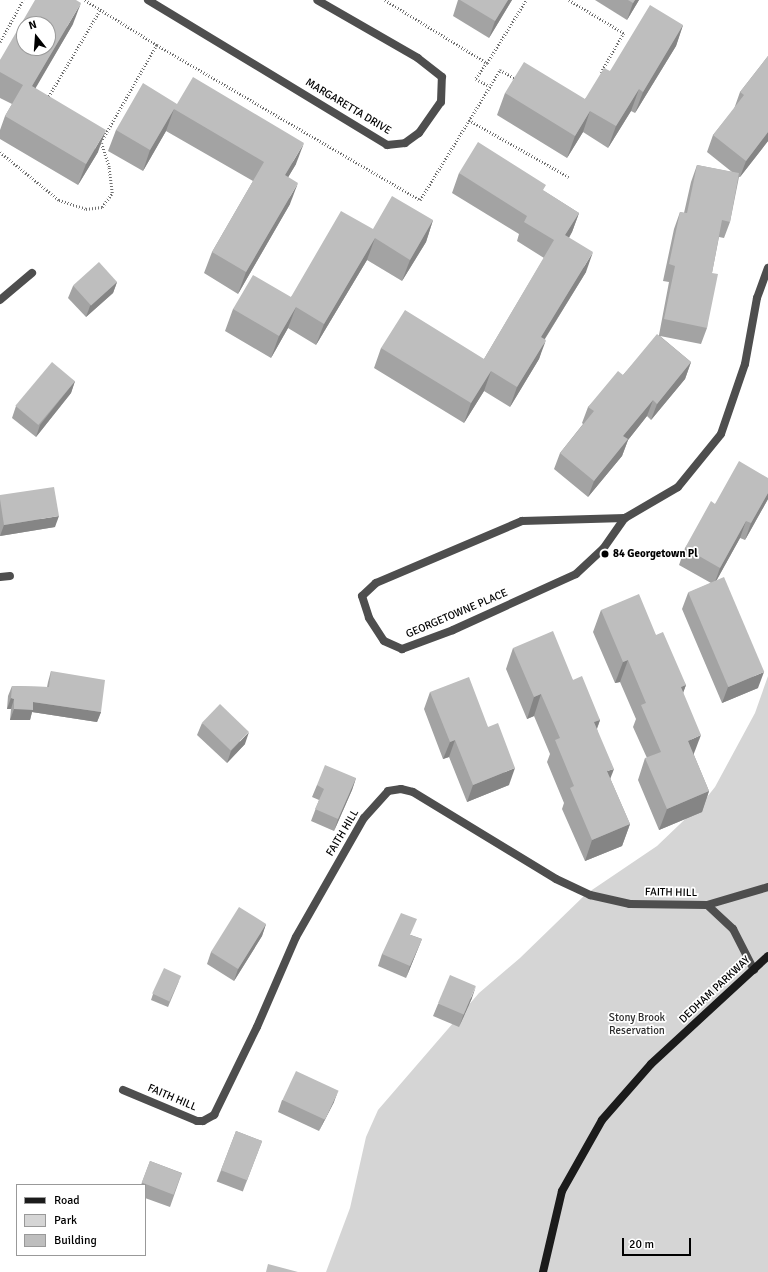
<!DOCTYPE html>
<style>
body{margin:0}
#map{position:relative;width:768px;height:1272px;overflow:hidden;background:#fff;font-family:Signika,sans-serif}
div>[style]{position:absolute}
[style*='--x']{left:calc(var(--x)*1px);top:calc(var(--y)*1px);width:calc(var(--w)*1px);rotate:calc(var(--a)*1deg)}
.green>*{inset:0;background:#d5d5d5}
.path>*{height:2.5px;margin-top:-1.25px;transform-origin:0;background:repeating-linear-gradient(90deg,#707070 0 1px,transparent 0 3px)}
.street>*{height:8px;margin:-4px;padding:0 4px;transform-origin:4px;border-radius:4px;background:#4e4e4e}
.secondary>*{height:8px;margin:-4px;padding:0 4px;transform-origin:4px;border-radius:4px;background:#1b1b1b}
.wall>*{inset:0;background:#a3a3a3;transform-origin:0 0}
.shaded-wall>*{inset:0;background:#858585}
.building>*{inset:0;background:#bebebe;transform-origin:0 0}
.dots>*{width:11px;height:11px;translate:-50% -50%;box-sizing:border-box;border:2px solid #fff;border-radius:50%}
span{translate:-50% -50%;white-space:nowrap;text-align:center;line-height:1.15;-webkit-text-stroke:3.5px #fff;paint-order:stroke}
.street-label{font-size:11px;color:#000}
.poi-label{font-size:11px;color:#000;font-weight:700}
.left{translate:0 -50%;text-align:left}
.park-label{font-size:11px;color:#2c2c2c}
.legend{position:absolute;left:16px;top:1184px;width:130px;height:72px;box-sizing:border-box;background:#fff;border:1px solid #999;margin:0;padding:5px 7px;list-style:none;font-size:12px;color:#000}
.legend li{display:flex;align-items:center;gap:8px;height:20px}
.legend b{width:20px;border:1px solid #999}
.north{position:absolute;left:16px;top:16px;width:40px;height:40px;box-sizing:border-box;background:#fff;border:1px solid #999;border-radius:50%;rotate:343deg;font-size:11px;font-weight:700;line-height:16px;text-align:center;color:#000}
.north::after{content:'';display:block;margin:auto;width:14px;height:18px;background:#000;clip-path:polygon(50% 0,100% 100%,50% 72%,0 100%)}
.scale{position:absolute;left:622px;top:1238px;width:69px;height:18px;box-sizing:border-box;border:2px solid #000;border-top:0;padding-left:5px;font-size:12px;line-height:14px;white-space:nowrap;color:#000;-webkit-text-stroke:3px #fff;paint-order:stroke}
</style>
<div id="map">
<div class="green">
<div style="clip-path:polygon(768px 676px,768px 1272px,326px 1272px,350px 1208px,366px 1137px,378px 1110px,479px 993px,520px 958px,586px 894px,657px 846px,703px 802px,715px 787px,755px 713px)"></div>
</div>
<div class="path">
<div style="--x:85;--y:0;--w:85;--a:32"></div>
<div style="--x:157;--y:45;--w:111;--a:119.8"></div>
<div style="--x:385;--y:0;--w:120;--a:31.7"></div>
<div style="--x:487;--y:63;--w:19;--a:125"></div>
<div style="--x:476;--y:79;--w:15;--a:28"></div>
<div style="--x:569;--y:0;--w:64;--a:31"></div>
<div style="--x:624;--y:33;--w:46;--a:119.9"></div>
<div style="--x:0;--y:42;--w:48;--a:-61.3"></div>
<div style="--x:157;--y:45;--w:305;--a:30.5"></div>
<div style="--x:420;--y:200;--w:153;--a:-58.4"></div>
<div style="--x:500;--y:70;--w:18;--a:29"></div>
<div style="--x:487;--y:63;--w:74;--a:-58.2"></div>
<div style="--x:47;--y:99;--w:104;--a:-59.2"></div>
<div style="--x:469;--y:120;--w:115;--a:29.7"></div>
<div style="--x:0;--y:152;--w:76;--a:39.1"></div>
<div style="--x:59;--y:200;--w:28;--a:18"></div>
<div style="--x:86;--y:209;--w:16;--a:-7"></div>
<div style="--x:102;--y:207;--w:17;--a:-54"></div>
<div style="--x:112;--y:193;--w:26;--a:-97"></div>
<div style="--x:109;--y:167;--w:25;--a:-108"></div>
</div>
<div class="street">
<div style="--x:148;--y:0;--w:280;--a:31.2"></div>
<div style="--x:387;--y:145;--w:18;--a:-6"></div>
<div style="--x:405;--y:143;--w:17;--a:-36"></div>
<div style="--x:419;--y:133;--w:38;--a:-55"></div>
<div style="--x:441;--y:102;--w:25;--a:-88"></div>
<div style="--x:442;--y:77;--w:31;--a:-142"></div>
<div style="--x:418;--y:58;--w:116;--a:-150.1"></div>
<div style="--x:0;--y:300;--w:42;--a:-40.2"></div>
<div style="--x:625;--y:518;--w:103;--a:178.3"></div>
<div style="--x:522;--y:521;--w:159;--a:157"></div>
<div style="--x:376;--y:583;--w:19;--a:137"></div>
<div style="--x:362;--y:596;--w:23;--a:72"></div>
<div style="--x:369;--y:618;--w:27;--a:57"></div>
<div style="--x:384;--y:641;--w:20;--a:24"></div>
<div style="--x:402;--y:649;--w:54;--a:-20.4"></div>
<div style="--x:453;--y:630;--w:135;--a:-24.5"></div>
<div style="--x:576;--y:574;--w:37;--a:-43"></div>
<div style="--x:603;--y:549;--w:38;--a:-55"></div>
<div style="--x:625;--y:518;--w:61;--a:-30.3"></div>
<div style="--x:678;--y:487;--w:68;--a:-50.9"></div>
<div style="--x:721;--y:434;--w:74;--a:-71.1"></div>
<div style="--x:745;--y:364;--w:67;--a:-79.7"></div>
<div style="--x:757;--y:298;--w:32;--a:-70"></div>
<div style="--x:0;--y:577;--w:10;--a:-6"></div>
<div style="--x:754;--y:970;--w:46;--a:-117.1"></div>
<div style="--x:733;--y:929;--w:35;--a:-137"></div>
<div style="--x:707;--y:905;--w:64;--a:-16.4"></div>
<div style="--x:123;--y:1090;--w:80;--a:22.7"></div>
<div style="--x:197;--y:1121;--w:6;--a:0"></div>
<div style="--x:203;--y:1121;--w:13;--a:-29"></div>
<div style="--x:214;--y:1115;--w:98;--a:-64"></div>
<div style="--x:257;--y:1027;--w:98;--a:-66.6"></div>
<div style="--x:296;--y:937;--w:137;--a:-60.3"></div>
<div style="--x:364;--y:818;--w:36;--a:-48"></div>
<div style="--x:388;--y:791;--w:13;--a:-9"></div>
<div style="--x:401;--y:789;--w:12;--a:14"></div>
<div style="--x:413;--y:792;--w:167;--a:31.3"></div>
<div style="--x:556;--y:879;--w:38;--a:25"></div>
<div style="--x:590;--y:895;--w:41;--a:12.7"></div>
<div style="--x:630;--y:904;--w:77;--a:0.7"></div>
</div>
<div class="secondary">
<div style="--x:543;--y:1272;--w:83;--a:-76.8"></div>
<div style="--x:562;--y:1191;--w:81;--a:-60.6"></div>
<div style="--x:602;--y:1120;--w:74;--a:-48.8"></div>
<div style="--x:651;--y:1064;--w:159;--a:-42.7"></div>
</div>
<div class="wall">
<div style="clip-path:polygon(458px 0,512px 0,489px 38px,453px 16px)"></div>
<div style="clip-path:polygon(595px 0,639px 0,627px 20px)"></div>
<div style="clip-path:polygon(73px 24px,35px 88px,98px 152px,78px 185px,0 139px,0 130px,5px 116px,12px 104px,0 98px,0 60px)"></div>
<div style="clip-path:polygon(683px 25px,676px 46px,635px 113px,631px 111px,608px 148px,583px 132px,567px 158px,497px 115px,505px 93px,585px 99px,610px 71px)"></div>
<div style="clip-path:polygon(768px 56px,768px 141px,740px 177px,739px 177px,730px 222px,724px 238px,719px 237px,712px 273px,707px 328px,701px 344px,660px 336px,691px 362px,685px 379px,651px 420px,647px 416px,628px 440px,622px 456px,588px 497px,554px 469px,560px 453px,583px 424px,582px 423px,588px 407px,623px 375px,659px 335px,669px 282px,663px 281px,674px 229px,680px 212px,684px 213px,691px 182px,697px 165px,732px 172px,707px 152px,713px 135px,734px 109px,740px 92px)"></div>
<div style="clip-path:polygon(177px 104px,296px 164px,288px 177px,290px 204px,238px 294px,204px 273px,212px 252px,253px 181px,166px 131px,143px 171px,108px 151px,116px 130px)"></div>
<div style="clip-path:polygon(459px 173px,544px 191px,579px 213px,572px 232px,569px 238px,586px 272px,545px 339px,539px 359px,510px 407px,484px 391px,464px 423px,374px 368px,381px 348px,484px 359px,544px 258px,517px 241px,519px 234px,452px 193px)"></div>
<div style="clip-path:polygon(433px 220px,426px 242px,402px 281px,367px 260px,316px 345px,288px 328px,271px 358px,225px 331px,233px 309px,291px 297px,373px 229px)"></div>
<div style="clip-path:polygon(117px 282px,113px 293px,86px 317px,68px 298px,73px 286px)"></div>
<div style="clip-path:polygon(75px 381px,71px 393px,36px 437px,12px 418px,16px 406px)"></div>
<div style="clip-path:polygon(768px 478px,768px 499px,745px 540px,740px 538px,716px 581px,758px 688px,722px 703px,682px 609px,688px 593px,711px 583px,679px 565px,685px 548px,715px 504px)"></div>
<div style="clip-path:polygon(0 495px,55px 527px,0 536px)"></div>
<div style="clip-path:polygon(601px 610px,656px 635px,686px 685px,683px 692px,694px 755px,709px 791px,702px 812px,659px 830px,638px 780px,645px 758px,647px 758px,633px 727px,636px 719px,620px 682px,615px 683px,593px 632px)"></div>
<div style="clip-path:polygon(513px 648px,573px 680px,600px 720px,597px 729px,610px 778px,630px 824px,622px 846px,585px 861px,562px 809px,564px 803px,547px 762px,550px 754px,534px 716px,527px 719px,506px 669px)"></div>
<div style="clip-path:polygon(51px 671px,101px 712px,97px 722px,32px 712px,30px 720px,10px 720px,11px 709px,7px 709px,8px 696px,12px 686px,47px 687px,48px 682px)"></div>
<div style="clip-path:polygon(430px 692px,488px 727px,509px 785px,467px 802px,449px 757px,443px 759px,424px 709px)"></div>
<div style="clip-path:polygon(202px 723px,245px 744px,227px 763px,197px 735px)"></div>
<div style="clip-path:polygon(356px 778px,352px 790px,334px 831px,311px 821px,319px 800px,312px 797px,317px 785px)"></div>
<div style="clip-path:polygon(266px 924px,262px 936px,234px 981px,207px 964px,211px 952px)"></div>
<div style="clip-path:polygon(411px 935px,422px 939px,406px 978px,378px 966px,382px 954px)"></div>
<div style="clip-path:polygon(179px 981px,168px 1007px,151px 1000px,153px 994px)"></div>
<div style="clip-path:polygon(472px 998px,459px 1027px,433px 1016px,438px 1004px)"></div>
<div style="clip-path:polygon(282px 1100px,334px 1102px,319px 1131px,278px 1112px)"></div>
<div style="left:236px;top:1131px;width:28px;height:54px;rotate:21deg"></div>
<div style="clip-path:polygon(150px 1161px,182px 1173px,170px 1207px,145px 1198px,145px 1185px,141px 1185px)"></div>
</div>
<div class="shaded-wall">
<div style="clip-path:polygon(508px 0,512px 0,489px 38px,495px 21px)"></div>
<div style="clip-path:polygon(635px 0,639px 0,627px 20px,633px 3px)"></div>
<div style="clip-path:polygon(81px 3px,73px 24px,24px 108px,32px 86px)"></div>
<div style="clip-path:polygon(683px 25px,676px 46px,635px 113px,643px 92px)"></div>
<div style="clip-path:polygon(639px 89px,631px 111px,608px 148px,616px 126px)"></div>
<div style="clip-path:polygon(174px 109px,166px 131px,143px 171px,150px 150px)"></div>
<div style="clip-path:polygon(590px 111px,583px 132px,567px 158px,575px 136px)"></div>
<div style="clip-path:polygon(106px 130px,98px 152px,78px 185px,86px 164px)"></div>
<div style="clip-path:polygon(768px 132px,768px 141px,740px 177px,746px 161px)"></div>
<div style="clip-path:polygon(304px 143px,296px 164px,277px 196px,285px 175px)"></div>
<div style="clip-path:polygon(298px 183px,290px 204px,238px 294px,246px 272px)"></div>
<div style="clip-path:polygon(579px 213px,572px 232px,558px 255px,565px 235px)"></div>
<div style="clip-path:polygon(433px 220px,426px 242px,402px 281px,410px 260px)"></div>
<div style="clip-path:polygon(375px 238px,367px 260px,316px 345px,324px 324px)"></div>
<div style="clip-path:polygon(593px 252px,586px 272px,534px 356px,541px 337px)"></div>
<div style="clip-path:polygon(117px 282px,113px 293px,86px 317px,90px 306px)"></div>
<div style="clip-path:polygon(296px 307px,288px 328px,271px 358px,279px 336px)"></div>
<div style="clip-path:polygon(546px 340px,539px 359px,510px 407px,517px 387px)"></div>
<div style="clip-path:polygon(691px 362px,685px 379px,651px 420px,657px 404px)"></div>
<div style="clip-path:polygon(491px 371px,484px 391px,464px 423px,471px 403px)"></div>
<div style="clip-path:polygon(75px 381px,71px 393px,36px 437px,40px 425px)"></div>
<div style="clip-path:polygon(653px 400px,647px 416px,628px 440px,622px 456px,588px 497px,594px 481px,623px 436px)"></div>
<div style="clip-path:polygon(768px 493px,768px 499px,745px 540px,751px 523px)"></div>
<div style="clip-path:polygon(59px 516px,55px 527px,0 536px,4px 525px)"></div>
<div style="clip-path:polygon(746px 521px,740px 538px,714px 585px,720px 568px)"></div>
<div style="clip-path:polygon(628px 660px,620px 682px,615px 683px,623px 662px)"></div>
<div style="clip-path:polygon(764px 672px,758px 688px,722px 703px,728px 687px)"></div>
<div style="clip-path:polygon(686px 685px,678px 707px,681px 687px)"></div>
<div style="clip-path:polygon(541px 694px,534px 716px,527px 719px,534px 697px)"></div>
<div style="clip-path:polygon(11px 698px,14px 699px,11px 709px,7px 709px)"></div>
<div style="clip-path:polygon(33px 702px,101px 712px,97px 722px,32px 712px,30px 720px,10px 720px,14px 709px)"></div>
<div style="clip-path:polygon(600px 720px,592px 741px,594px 722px)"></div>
<div style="clip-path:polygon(249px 732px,245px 744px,227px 763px,231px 751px)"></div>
<div style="clip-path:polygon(701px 735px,693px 756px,688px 741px)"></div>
<div style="clip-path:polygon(455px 740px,449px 757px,443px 759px,450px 742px)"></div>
<div style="clip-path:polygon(515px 768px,509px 785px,467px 802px,473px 785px)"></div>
<div style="clip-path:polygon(614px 769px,606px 790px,607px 771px)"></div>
<div style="clip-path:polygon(356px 778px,352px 790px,334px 831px,338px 819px)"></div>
<div style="clip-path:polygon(709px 791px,702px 812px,659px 830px,667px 809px)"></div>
<div style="clip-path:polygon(630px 824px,622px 846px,585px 861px,592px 840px)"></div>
<div style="clip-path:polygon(266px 924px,262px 936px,234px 981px,238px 969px)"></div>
<div style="clip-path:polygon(422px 939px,417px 951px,406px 978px,410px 966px)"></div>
<div style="clip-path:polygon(476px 986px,472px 998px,459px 1027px,463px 1016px)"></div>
<div style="clip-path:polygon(338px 1091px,334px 1102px,319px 1131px,324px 1120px)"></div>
</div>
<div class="building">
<div style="clip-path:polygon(evenodd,35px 0,76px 0,81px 3px,32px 86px,106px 130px,86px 164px,5px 116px,23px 85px,0 72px,0 60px,35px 0,24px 24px,48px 24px,48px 48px,24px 48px,24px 24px)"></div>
<div style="clip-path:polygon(460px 0,508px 0,495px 21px)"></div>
<div style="clip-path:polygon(628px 0,635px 0,633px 3px)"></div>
<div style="clip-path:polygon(650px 5px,683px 25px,643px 92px,639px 89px,616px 126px,590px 111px,575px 136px,505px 93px,524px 62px,585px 99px,604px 68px,610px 71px)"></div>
<div style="clip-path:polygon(768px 56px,768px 132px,746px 161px,713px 135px,744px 95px,740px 92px)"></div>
<div style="clip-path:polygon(193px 77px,304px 143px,285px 175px,298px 183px,246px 272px,212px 252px,264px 162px,174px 109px,150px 150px,116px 130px,143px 83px,177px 104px)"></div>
<div style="clip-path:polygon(478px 142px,546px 185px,543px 190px,579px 213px,565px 235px,593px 252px,541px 337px,546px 340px,517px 387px,491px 371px,471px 403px,381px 348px,405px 310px,484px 359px,554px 240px,524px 222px,527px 216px,459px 173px)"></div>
<div style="clip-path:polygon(697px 165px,739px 173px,730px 222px,722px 220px,712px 273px,718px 274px,707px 328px,664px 319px,675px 266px,669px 264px,680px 212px,687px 213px)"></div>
<div style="clip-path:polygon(392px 196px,433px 220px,410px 260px,375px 238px,324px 324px,296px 307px,279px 336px,233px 309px,253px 275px,291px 297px,341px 211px,373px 229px)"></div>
<div style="left:99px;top:262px;width:27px;height:35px;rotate:48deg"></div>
<div style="clip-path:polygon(657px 334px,691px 362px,657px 404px,653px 400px,623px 436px,628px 439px,594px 481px,560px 453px,594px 411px,588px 407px,618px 371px,623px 375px)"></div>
<div style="left:52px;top:362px;width:30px;height:57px;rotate:40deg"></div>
<div style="clip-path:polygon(739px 461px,768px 478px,768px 493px,751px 523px,746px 521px,720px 568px,685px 548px,711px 501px,715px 504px)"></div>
<div style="clip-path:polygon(54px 487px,59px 516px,4px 525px,0 499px,0 495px)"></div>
<div style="left:724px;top:577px;width:103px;height:39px;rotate:67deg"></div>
<div style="clip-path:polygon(639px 594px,656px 635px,663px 632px,686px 685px,681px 687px,701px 735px,688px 741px,709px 791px,667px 809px,645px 758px,661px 752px,641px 705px,646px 703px,628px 660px,623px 662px,601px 610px)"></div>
<div style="clip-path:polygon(553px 631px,573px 680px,582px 676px,600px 720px,594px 722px,614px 769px,607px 771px,630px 824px,592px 840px,570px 788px,574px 786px,555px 740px,560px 738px,541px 694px,534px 697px,513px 648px)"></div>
<div style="clip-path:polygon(51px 671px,105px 680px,101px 712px,33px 702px,33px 710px,14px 709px,14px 699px,11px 698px,12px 686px,49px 687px)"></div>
<div style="clip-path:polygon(469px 677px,488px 727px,498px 723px,515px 768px,473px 785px,455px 740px,450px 742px,430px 692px)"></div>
<div style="left:220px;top:704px;width:40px;height:26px;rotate:44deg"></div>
<div style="clip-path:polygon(325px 765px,356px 778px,338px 819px,315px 809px,324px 789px,317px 785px)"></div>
<div style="left:239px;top:907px;width:32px;height:53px;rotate:32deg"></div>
<div style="clip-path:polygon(401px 913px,417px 919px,410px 935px,422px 939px,410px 966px,382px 954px)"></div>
<div style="left:164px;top:968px;width:19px;height:28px;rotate:25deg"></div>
<div style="left:450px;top:975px;width:28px;height:31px;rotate:23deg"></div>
<div style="left:296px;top:1071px;width:47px;height:32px;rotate:25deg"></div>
<div style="left:236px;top:1131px;width:28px;height:42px;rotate:21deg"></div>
<div style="left:150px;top:1161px;width:34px;height:23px;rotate:21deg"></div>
<div style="clip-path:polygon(268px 1264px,298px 1272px,266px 1272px)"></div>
</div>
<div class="dots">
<div style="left:605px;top:554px;background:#000"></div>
</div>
<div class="street-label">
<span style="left:348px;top:107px;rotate:31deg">MARGARETTA DRIVE</span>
<span style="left:457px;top:614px;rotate:-23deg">GEORGETOWNE PLACE</span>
<span style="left:343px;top:833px;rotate:-59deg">FAITH HILL</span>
<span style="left:671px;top:893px;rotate:1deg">FAITH HILL</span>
<span style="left:715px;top:990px;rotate:-43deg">DEDHAM PARKWAY</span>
<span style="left:172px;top:1098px;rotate:23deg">FAITH HILL</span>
</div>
<div class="poi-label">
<span class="left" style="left:613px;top:554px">84 Georgetown Pl</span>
</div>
<div class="park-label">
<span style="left:637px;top:1025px">Stony Brook<br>Reservation</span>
</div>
<ul class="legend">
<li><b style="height:5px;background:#1b1b1b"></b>Road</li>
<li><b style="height:11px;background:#d5d5d5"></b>Park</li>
<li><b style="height:11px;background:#bebebe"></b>Building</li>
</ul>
<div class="north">N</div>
<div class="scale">20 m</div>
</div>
